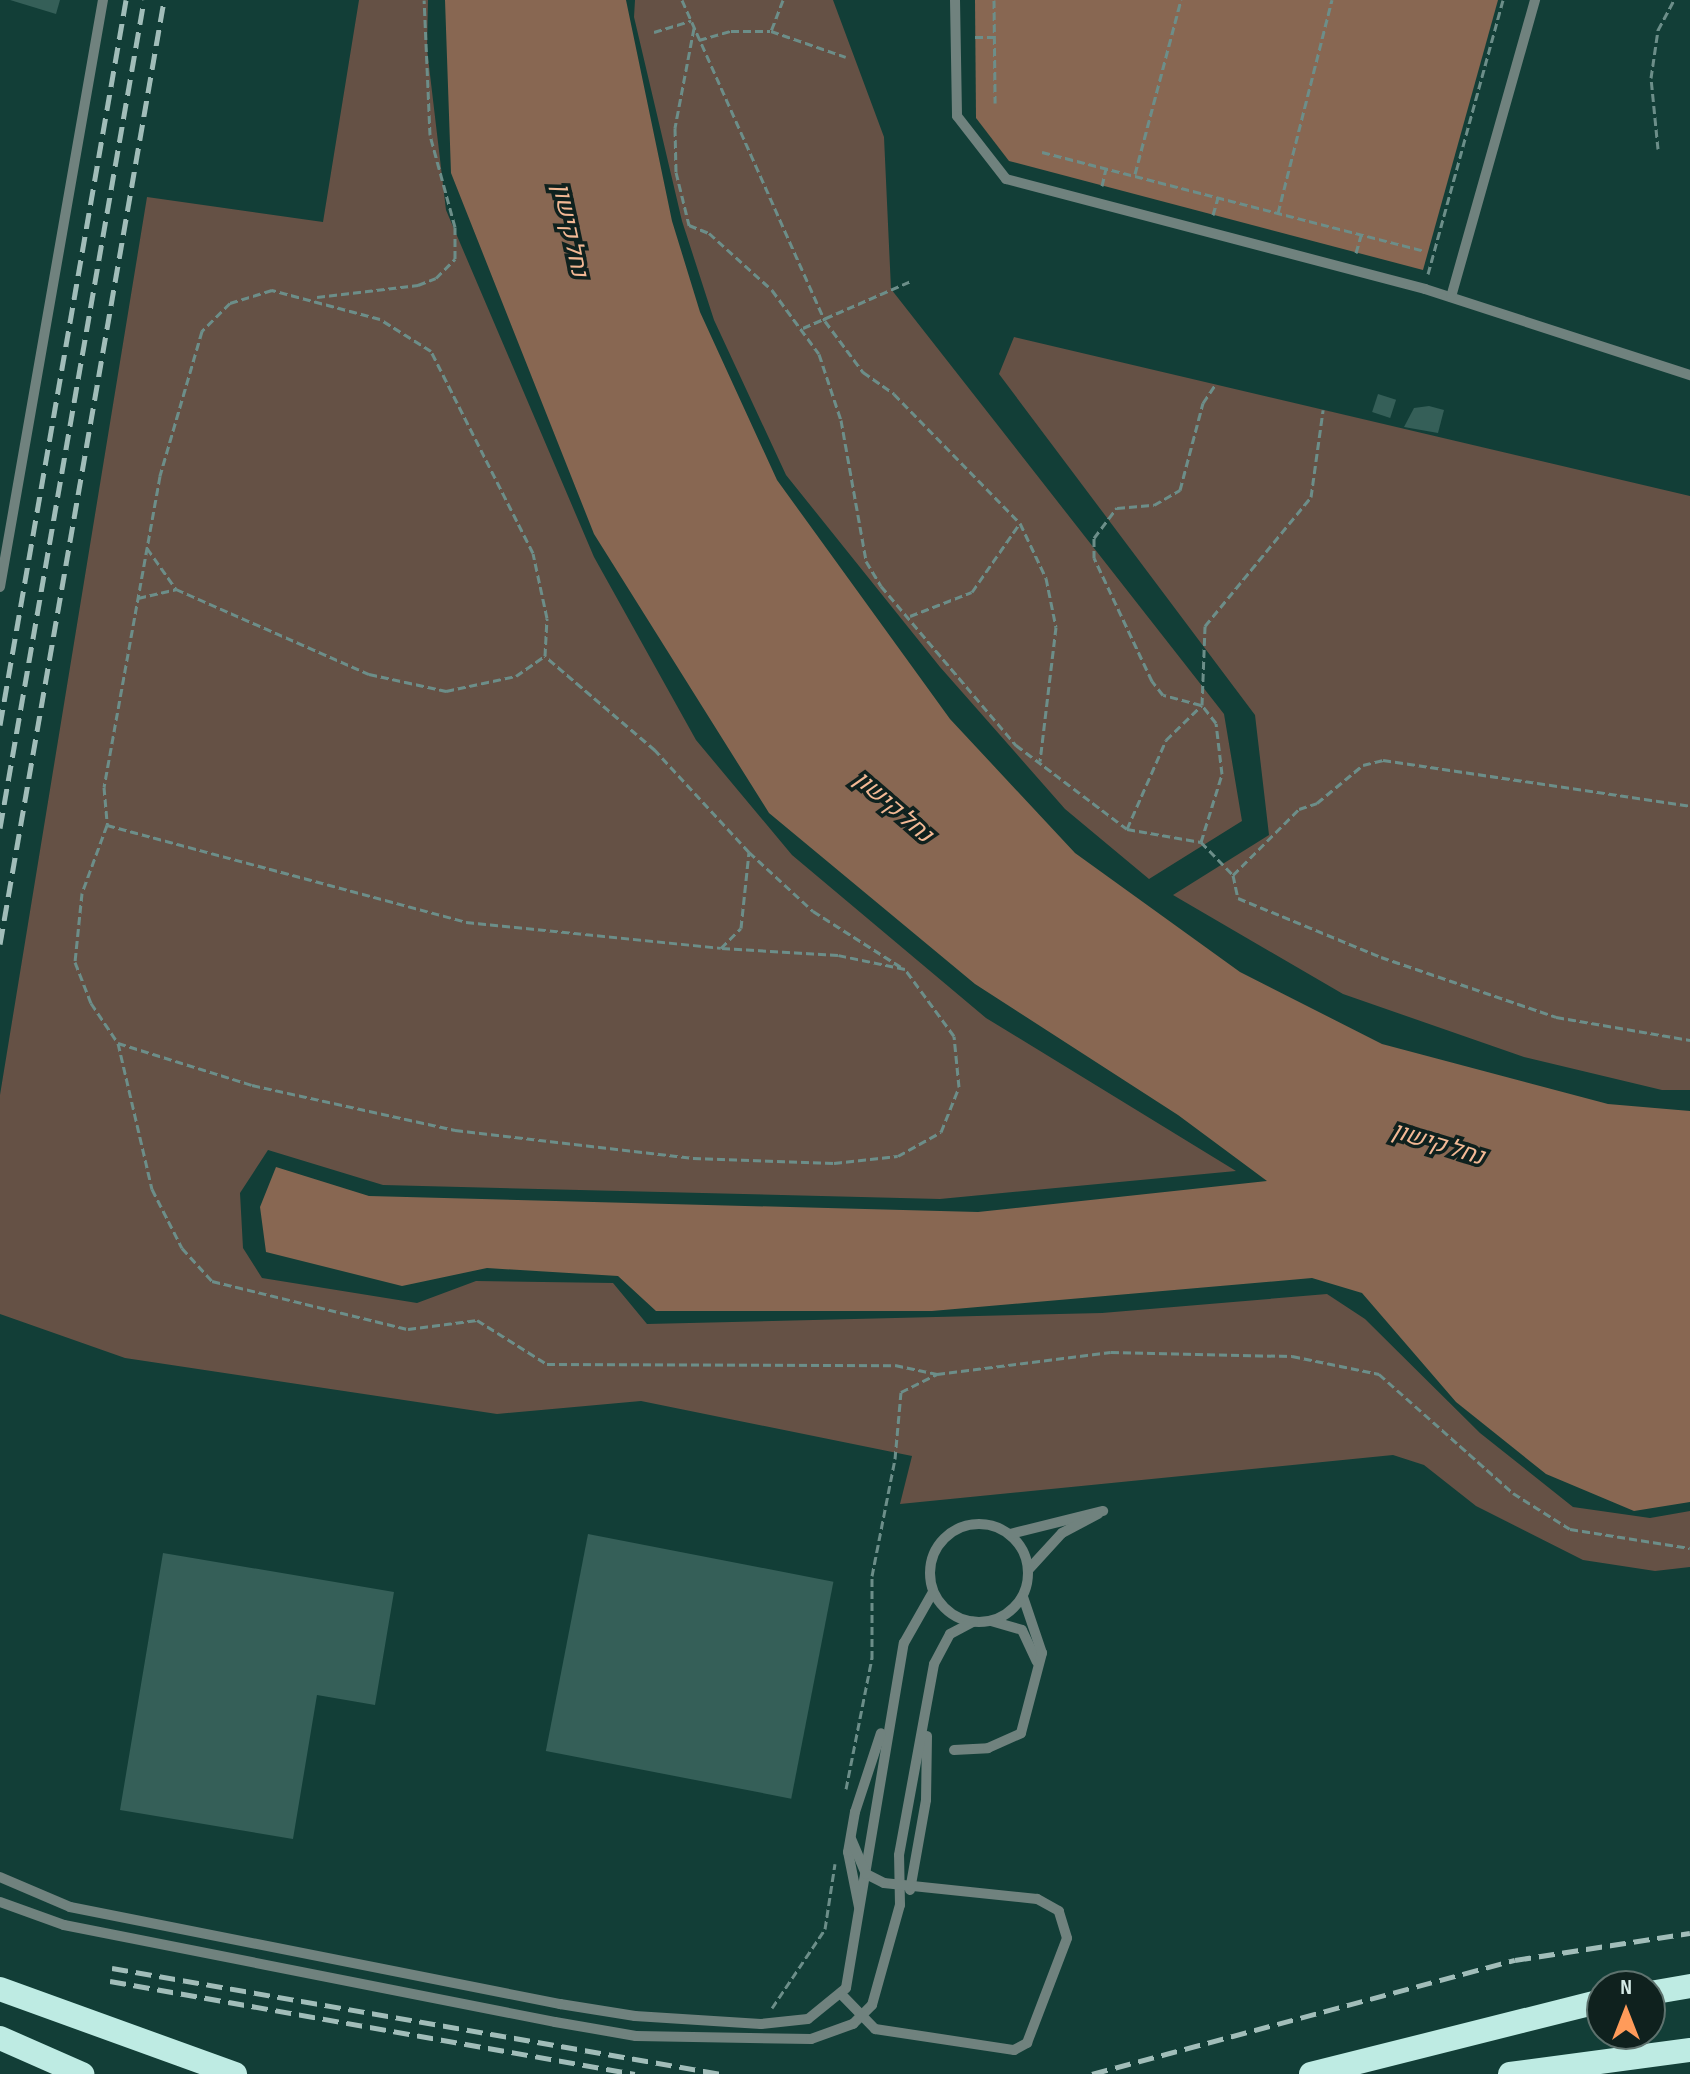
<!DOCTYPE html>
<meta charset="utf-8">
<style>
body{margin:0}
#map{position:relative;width:1690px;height:2074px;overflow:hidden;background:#123e37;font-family:"Sofia Sans Condensed",Heebo,sans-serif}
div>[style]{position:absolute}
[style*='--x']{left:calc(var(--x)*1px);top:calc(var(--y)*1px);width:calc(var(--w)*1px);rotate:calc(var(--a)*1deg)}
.green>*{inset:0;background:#655145}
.water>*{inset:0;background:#886752}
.building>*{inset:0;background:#355f58;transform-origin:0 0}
.path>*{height:3px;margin-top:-1.5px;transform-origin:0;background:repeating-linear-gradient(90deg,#6c8e89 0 8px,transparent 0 12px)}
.lane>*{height:10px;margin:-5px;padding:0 5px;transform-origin:5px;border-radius:5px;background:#70827e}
.lane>.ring{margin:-5px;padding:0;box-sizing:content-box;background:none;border:10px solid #70827e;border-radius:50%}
.highway>*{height:24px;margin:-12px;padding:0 12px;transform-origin:12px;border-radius:12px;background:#beebe3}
.rail>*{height:5px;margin-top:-2.5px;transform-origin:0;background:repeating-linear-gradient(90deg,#a1bdb9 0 16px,transparent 0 24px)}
span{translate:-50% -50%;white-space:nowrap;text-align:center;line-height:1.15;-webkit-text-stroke:7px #0f211e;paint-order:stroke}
.water-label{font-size:24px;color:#f3b995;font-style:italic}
.north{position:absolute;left:1586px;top:1970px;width:80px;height:80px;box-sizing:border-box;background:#0f211e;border:2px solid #5e726e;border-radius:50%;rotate:0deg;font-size:22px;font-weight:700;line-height:32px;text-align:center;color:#d5ebe7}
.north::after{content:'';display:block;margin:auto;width:28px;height:36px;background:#ff9b5a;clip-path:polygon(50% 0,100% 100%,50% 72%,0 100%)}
</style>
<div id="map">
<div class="green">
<div style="clip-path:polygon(359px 0,428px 0,427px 49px,446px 210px,594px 557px,696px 740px,792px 855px,986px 1018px,1236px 1171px,940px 1199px,383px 1185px,268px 1150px,240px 1193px,243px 1248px,262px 1278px,417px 1303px,476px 1281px,613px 1283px,647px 1324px,1102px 1313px,1327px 1294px,1365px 1319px,1480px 1433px,1573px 1507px,1650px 1518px,1690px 1511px,1690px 1567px,1655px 1571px,1583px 1560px,1476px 1506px,1424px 1465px,1393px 1455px,900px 1504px,912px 1456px,641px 1401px,497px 1414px,125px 1358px,0 1314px,0 1095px,147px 197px,323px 222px)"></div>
<div style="clip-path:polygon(635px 0,833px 0,884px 137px,891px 289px,1224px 714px,1242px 821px,1149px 879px,1065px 809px,940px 667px,786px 475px,714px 320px,682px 221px,634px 17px)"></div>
<div style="clip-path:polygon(1014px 337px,1690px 496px,1690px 1090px,1662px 1090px,1524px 1057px,1343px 994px,1173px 895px,1269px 835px,1255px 715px,999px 374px)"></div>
</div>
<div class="water">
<div style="clip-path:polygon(445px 0,626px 0,672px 221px,700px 312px,777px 480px,950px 719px,1075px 853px,1240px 972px,1382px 1044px,1608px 1104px,1690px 1111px,1690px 1502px,1634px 1511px,1546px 1474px,1456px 1402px,1362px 1293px,1312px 1278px,932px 1311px,656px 1311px,618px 1276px,487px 1268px,402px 1286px,266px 1252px,260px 1207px,276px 1167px,369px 1196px,978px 1212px,1267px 1181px,1178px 1115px,975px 984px,769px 813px,594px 534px,451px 173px)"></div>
<div style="clip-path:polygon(975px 0,1498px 0,1423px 270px,1009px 161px,976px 118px)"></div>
</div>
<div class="building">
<div style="clip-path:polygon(10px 0,60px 0,56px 14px)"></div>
<div style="left:1378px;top:394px;width:19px;height:19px;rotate:18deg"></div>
<div style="clip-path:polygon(1429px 406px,1444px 410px,1438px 433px,1404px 427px,1414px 408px)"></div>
<div style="left:588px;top:1534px;width:250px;height:221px;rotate:11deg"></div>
<div style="clip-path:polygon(163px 1553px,394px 1592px,375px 1705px,317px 1695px,293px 1839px,120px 1810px)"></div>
</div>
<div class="path">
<div style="--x:682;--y:0;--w:351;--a:66"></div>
<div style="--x:825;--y:321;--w:64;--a:53.3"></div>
<div style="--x:863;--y:372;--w:38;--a:35"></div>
<div style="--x:894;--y:394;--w:180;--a:45.7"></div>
<div style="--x:1020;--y:523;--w:61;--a:64.7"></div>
<div style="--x:1046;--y:578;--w:50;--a:78.5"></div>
<div style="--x:1056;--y:627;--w:135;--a:96.8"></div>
<div style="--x:783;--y:0;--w:33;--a:111"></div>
<div style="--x:771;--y:31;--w:79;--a:19.1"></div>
<div style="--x:994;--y:0;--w:103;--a:89.4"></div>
<div style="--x:694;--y:28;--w:102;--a:100.8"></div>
<div style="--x:675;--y:128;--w:44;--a:88.7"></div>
<div style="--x:676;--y:172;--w:55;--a:76.2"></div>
<div style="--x:689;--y:225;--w:22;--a:22"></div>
<div style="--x:709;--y:233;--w:85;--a:42.1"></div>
<div style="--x:772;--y:290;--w:79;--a:53.7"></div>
<div style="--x:819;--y:354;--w:70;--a:71.6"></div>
<div style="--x:841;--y:420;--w:143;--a:79.9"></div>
<div style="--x:866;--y:561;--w:29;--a:59"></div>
<div style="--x:881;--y:586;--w:209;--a:49.7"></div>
<div style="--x:1016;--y:745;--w:139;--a:37.1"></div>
<div style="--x:1127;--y:829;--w:75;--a:10"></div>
<div style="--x:1201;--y:842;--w:46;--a:45.9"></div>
<div style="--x:1233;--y:875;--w:24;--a:78"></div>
<div style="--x:1238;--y:898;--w:155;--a:22.4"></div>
<div style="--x:1381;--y:957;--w:185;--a:18.9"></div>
<div style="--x:1556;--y:1017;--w:136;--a:9.7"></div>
<div style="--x:654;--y:32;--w:39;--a:-17"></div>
<div style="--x:975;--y:37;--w:19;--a:0"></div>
<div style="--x:699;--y:40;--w:33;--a:-16"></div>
<div style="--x:731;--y:31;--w:39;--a:0"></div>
<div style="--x:1658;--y:149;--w:71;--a:-95.6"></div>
<div style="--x:1651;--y:78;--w:49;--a:-81.7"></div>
<div style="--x:1658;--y:30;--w:34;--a:-62"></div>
<div style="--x:1042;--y:152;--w:395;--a:14.5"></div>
<div style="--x:1135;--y:174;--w:180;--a:-75.2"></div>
<div style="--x:1102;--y:186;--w:18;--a:-77"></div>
<div style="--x:1278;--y:213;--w:220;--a:-75.8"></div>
<div style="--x:1213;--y:215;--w:19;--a:-74"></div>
<div style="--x:1356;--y:253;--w:19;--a:-74"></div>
<div style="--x:1428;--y:274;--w:284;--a:-74.7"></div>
<div style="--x:317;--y:297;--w:102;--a:-6.8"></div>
<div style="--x:418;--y:285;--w:19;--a:-21"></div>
<div style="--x:436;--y:278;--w:27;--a:-45"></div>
<div style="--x:455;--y:259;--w:32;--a:-90"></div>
<div style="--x:455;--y:227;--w:95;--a:-105.2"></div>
<div style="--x:430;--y:135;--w:135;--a:-92.5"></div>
<div style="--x:803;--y:328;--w:118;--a:-23.5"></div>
<div style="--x:147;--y:548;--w:50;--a:54.7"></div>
<div style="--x:176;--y:589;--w:211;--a:23.8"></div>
<div style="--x:369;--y:674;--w:79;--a:12.4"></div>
<div style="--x:446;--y:691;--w:72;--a:-12.1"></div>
<div style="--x:516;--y:676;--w:35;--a:-35"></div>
<div style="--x:545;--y:656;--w:38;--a:-87"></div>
<div style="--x:547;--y:618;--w:66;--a:-102.2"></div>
<div style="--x:533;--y:553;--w:226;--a:-116.8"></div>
<div style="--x:431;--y:351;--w:60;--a:-147.9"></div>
<div style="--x:380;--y:319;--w:112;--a:-165"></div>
<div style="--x:272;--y:290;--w:44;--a:162.8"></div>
<div style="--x:230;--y:303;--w:40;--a:135"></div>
<div style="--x:202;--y:331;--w:151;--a:106.2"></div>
<div style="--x:160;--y:476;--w:316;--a:100.2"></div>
<div style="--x:104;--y:787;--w:38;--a:85"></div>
<div style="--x:107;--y:825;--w:72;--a:110.2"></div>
<div style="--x:82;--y:893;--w:69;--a:95.8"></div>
<div style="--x:75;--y:962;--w:44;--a:68.7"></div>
<div style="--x:91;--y:1003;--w:48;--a:56"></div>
<div style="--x:118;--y:1043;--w:150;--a:76.9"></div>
<div style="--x:152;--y:1189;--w:66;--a:63"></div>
<div style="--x:182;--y:1248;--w:45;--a:47.7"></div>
<div style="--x:212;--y:1281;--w:202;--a:13.8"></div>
<div style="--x:408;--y:1329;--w:70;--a:-7.4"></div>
<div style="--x:477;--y:1320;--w:83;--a:32.2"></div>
<div style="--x:547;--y:1364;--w:348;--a:0.2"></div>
<div style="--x:895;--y:1365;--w:43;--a:12.1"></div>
<div style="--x:138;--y:598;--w:39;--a:-13"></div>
<div style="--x:910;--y:616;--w:66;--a:-21.2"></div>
<div style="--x:972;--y:592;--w:84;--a:-55.2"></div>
<div style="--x:1201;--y:705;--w:39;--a:-165"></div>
<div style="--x:1163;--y:695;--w:18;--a:-128"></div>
<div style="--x:1152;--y:681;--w:136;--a:-115.2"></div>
<div style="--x:1094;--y:558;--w:20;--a:-90"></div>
<div style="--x:1094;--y:538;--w:38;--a:-53"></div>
<div style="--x:1117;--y:508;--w:37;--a:-5"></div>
<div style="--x:1154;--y:505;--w:30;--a:-30"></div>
<div style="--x:1180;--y:490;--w:90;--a:-75.2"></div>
<div style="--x:1203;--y:403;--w:23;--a:-56"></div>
<div style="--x:107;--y:825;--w:372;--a:15.1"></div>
<div style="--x:466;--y:922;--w:256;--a:5.8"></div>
<div style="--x:721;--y:948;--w:28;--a:-45"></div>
<div style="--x:741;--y:928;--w:76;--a:-84"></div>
<div style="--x:749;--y:852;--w:139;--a:-132.7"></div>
<div style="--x:655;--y:750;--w:145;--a:-139.5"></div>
<div style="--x:1127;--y:829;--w:97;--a:-66.3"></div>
<div style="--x:1166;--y:740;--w:50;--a:-44.2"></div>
<div style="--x:1201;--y:842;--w:71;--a:-72.8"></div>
<div style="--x:1222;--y:774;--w:51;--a:-96.7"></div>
<div style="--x:1216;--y:723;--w:23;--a:-128"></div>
<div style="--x:1202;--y:705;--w:79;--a:-87.8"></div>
<div style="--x:1205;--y:626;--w:167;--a:-50.6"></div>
<div style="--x:1311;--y:497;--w:88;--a:-82.1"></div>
<div style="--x:749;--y:852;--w:87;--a:42.7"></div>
<div style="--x:813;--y:911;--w:104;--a:32.5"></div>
<div style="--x:1233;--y:875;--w:93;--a:-45"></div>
<div style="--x:1299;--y:809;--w:19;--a:-18"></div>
<div style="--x:1317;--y:803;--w:60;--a:-39.6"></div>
<div style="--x:1363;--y:765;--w:21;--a:-14"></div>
<div style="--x:1383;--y:760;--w:310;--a:8.5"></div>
<div style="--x:118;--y:1043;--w:140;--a:17.4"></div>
<div style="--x:252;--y:1085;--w:208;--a:12.5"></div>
<div style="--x:455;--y:1130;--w:240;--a:6.7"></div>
<div style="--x:693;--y:1158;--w:141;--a:2"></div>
<div style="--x:834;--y:1163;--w:64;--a:-6.2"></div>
<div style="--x:898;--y:1156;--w:49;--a:-29.2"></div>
<div style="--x:941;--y:1132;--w:48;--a:-68.2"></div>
<div style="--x:959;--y:1087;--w:51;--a:-95.6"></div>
<div style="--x:954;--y:1036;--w:83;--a:-126.2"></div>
<div style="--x:905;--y:969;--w:68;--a:-168.2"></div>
<div style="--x:838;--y:955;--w:117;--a:-176.6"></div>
<div style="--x:846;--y:1789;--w:134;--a:-78.8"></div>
<div style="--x:872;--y:1658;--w:82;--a:-90"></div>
<div style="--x:872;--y:1576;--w:119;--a:-78.9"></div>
<div style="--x:895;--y:1459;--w:67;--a:-84.9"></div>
<div style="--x:901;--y:1392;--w:40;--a:-26.6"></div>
<div style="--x:937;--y:1374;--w:175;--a:-7.2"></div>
<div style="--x:1111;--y:1352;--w:181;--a:1.3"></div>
<div style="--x:1292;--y:1356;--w:89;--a:11.7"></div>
<div style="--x:1379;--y:1374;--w:179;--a:41.6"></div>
<div style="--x:1513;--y:1493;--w:67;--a:32.3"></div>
<div style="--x:1570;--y:1529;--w:121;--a:9"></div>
<div style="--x:772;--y:2008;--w:95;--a:-56.1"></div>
<div style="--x:825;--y:1929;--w:66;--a:-81.3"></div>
</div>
<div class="lane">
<div style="--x:955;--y:0;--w:116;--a:89"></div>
<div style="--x:957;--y:116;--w:80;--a:52.1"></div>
<div style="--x:1006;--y:179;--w:433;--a:14.7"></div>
<div style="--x:1425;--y:289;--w:279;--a:18"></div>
<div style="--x:1451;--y:297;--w:309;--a:-74.2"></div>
<div style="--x:0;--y:587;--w:596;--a:-80.05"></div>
<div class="ring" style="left:930px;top:1524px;width:88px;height:88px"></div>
<div style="--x:1010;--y:1534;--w:96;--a:-13.9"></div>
<div style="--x:1029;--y:1569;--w:49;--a:-47.5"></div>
<div style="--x:1062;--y:1533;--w:41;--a:-27.8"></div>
<div style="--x:991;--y:1621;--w:32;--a:16"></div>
<div style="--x:1022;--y:1630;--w:35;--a:65"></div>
<div style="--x:954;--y:1750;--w:34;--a:-3"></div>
<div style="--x:988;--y:1748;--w:36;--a:-24"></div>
<div style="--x:1021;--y:1733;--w:83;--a:-75.3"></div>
<div style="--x:1042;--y:1653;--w:59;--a:-108.7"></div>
<div style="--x:0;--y:1877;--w:76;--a:23.2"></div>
<div style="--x:70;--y:1907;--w:500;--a:11.2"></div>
<div style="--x:560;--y:2004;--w:76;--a:9.1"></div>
<div style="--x:635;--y:2016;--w:126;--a:3.6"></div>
<div style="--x:761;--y:2024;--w:47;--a:-6.1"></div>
<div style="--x:808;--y:2019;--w:49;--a:-39.2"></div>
<div style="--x:846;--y:1988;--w:350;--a:-80.5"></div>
<div style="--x:904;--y:1643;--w:59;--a:-60.4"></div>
<div style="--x:910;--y:1890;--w:91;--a:-79.9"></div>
<div style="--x:926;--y:1800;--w:64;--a:-89.1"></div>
<div style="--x:0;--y:1902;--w:68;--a:19.8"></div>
<div style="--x:64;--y:1925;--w:500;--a:11.18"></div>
<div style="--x:555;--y:2022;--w:82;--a:9.8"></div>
<div style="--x:636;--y:2036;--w:175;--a:1"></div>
<div style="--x:811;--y:2039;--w:45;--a:-19.7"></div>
<div style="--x:853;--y:2024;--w:27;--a:-45"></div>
<div style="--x:872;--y:2005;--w:104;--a:-74.4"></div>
<div style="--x:900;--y:1905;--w:50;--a:-91.1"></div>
<div style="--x:899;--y:1855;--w:194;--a:-79.6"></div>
<div style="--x:934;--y:1664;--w:34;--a:-62"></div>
<div style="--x:950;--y:1634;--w:26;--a:-28"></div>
<div style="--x:859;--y:1907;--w:56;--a:-101.3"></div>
<div style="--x:848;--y:1852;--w:41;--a:-80.1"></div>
<div style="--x:855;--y:1812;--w:83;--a:-71.8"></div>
<div style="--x:841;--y:1994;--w:49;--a:45.8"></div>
<div style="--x:875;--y:2029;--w:141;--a:8.6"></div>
<div style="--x:1014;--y:2050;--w:15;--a:-28"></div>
<div style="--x:1027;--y:2043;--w:112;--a:-69.1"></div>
<div style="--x:1067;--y:1938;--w:28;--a:-107"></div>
<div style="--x:1059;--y:1911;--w:25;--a:-151"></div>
<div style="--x:1037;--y:1899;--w:154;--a:-174"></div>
<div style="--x:884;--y:1883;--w:20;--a:-153"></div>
<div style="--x:866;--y:1874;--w:38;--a:-113"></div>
</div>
<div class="highway">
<div style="--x:0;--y:1989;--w:250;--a:19.9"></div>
<div style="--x:1650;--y:1993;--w:41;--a:-9.9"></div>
<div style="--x:0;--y:2038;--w:90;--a:23.7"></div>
<div style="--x:1311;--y:2074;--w:300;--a:-14.1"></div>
<div style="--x:1510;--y:2074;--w:182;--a:-7.6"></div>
</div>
<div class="rail">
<div style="--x:0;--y:725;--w:736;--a:-80.14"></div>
<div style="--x:0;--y:828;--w:840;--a:-80.13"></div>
<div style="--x:0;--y:944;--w:958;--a:-80.14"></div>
<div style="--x:112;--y:1968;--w:618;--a:9.87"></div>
<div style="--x:110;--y:1981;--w:533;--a:10.05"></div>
<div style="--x:1092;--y:2074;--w:438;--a:-15.1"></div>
<div style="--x:1515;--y:1960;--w:177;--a:-8.8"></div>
</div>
<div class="water-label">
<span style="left:570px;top:230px;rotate:78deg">נחל קישון</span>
<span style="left:893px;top:807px;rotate:41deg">נחל קישון</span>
<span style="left:1438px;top:1144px;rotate:17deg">נחל קישון</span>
</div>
<div class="north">N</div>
</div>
